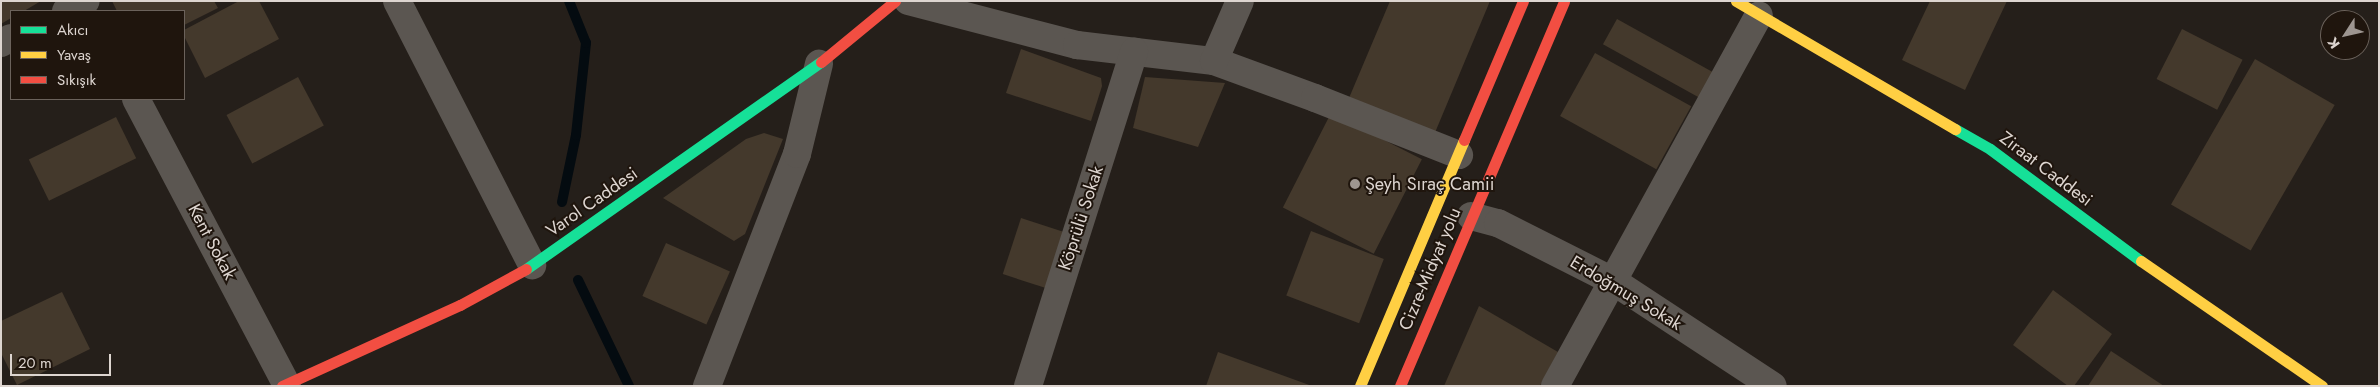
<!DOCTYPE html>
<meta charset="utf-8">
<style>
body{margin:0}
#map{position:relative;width:2380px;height:387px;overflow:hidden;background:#251f1a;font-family:Jost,sans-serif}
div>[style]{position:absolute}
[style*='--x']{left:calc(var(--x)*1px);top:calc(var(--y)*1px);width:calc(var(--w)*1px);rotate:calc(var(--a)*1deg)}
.stream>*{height:10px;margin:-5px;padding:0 5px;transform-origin:5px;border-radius:5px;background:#040b10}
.building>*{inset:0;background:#44392c;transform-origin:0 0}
.street>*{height:28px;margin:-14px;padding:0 14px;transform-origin:14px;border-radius:14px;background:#5b5651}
.fast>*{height:11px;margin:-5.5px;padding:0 5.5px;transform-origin:5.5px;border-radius:5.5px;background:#16e098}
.slow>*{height:11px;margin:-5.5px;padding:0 5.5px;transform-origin:5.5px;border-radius:5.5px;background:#ffcf43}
.jam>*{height:11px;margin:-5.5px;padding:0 5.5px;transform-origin:5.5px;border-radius:5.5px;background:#f24e42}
.dots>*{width:14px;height:14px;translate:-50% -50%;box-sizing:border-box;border:2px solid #1f150d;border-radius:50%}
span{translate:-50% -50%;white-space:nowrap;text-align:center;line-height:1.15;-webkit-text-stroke:4px #1f150d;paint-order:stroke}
.street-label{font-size:18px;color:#ddd5d0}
.poi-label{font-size:18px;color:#ddd5d0}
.left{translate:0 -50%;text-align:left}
.frame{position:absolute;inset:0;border:2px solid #ddd5d0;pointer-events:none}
.legend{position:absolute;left:10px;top:10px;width:175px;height:90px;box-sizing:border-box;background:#1f150d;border:1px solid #6b625b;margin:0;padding:6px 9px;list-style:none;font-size:15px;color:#ddd5d0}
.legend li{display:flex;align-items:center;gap:10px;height:25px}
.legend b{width:25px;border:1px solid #6b625b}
.north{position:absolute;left:2320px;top:10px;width:50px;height:50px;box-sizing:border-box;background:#1f150d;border:1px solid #6b625b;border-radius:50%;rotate:235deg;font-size:14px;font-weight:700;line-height:20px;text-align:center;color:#ddd5d0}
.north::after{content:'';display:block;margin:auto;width:18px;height:22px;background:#9d9590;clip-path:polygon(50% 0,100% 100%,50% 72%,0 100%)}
.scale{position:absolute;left:10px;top:354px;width:101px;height:22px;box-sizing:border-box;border:2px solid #ddd5d0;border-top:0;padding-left:6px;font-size:15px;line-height:18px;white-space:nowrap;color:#ddd5d0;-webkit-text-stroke:4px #1f150d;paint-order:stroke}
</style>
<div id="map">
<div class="stream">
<div style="--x:562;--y:202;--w:68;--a:-78.2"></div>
<div style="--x:576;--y:135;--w:93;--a:-83.8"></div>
<div style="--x:586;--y:43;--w:45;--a:-112"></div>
<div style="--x:578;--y:280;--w:118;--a:64.3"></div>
</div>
<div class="building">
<div style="clip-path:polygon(1px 1px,41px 1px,24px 11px,11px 11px,11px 18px,1px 24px)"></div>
<div style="clip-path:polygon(112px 1px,214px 1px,218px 8px,184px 25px,184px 11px,117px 11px)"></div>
<div style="clip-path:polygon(239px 1px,259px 1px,279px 39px,205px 78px,184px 36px,184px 30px)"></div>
<div style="clip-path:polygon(1390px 1px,1490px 1px,1434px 135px,1349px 98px)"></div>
<div style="clip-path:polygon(1930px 1px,2007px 1px,1965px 90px,1902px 60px)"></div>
<div style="left:1617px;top:19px;width:115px;height:29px;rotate:29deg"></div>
<div style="left:2182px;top:29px;width:68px;height:56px;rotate:27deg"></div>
<div style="clip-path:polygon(1021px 49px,1101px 78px,1102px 86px,1091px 121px,1006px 93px)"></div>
<div style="left:1595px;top:53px;width:110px;height:72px;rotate:29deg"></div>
<div style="left:2255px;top:59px;width:92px;height:168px;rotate:30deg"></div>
<div style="left:298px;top:77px;width:55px;height:81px;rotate:62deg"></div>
<div style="clip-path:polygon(1145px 77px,1225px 83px,1198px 147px,1133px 128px)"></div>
<div style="left:1331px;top:113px;width:102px;height:106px;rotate:27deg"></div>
<div style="left:116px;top:117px;width:46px;height:97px;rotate:64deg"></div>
<div style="clip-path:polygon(764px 133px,783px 139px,745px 234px,734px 241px,663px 198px,746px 139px)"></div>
<div style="left:1021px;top:218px;width:46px;height:59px;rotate:18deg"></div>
<div style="left:1311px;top:231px;width:78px;height:69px;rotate:21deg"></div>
<div style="left:666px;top:243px;width:70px;height:58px;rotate:24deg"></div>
<div style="clip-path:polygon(2053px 290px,2112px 334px,2074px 386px,2068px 386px,2013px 345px)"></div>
<div style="clip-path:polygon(62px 292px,90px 349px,17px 385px,1px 353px,1px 321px)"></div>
<div style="clip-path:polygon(1479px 306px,1558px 352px,1540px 386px,1444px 386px)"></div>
<div style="clip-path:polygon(2111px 351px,2164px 386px,2088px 386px)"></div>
<div style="clip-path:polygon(1218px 352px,1312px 386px,1206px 386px)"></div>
</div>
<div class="street">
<div style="--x:397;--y:1;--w:297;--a:62.9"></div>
<div style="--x:908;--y:1;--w:175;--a:14.6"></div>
<div style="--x:1077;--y:45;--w:138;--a:6.7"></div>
<div style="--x:1214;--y:61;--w:108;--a:20.1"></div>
<div style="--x:1315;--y:98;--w:155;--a:21.6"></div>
<div style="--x:66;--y:11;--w:22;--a:-27"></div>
<div style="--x:1;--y:43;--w:11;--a:-27"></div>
<div style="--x:1214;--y:61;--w:65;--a:-66.6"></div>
<div style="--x:136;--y:99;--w:324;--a:62.2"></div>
<div style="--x:1471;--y:216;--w:28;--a:15"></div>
<div style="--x:1498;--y:223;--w:129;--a:26.8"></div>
<div style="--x:1613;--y:281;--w:191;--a:33.3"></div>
<div style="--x:707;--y:386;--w:249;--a:-68.8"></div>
<div style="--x:797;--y:154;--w:93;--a:-76.3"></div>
<div style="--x:1028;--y:386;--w:351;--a:-72.4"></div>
<div style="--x:1555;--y:386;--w:423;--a:-61.2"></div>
</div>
<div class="fast">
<div style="--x:1955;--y:129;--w:40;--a:29.7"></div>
<div style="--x:1990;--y:149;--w:188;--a:36.6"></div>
<div style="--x:526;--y:269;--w:360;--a:-35.1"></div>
</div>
<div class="slow">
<div style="--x:1736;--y:1;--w:254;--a:30.3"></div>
<div style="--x:2141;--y:261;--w:220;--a:34.6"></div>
<div style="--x:1360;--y:386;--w:267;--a:-67.1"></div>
</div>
<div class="jam">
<div style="--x:821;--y:62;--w:96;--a:-39.5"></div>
<div style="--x:1464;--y:140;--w:151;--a:-67"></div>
<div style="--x:282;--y:386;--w:196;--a:-24.5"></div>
<div style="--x:460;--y:305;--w:75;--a:-28.6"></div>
<div style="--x:1400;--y:386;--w:418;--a:-66.9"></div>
</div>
<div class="dots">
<div style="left:1355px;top:184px;background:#9d9590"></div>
</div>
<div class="street-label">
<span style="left:2046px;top:169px;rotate:37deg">Ziraat Caddesi</span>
<span style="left:592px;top:202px;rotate:-35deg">Varol Caddesi</span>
<span style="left:1081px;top:218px;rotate:-72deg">Köprülü Sokak</span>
<span style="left:212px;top:242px;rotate:62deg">Kent Sokak</span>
<span style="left:1430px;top:269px;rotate:-67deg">Cizre-Midyat yolu</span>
<span style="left:1626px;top:293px;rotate:31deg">Erdoğmuş Sokak</span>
</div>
<div class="poi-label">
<span class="left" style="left:1365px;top:184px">Şeyh Sıraç Camii</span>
</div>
<div class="frame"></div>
<ul class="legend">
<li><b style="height:6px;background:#16e098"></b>Akıcı</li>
<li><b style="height:6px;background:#ffcf43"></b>Yavaş</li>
<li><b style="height:6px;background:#f24e42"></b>Sıkışık</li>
</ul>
<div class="north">K</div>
<div class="scale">20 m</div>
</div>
